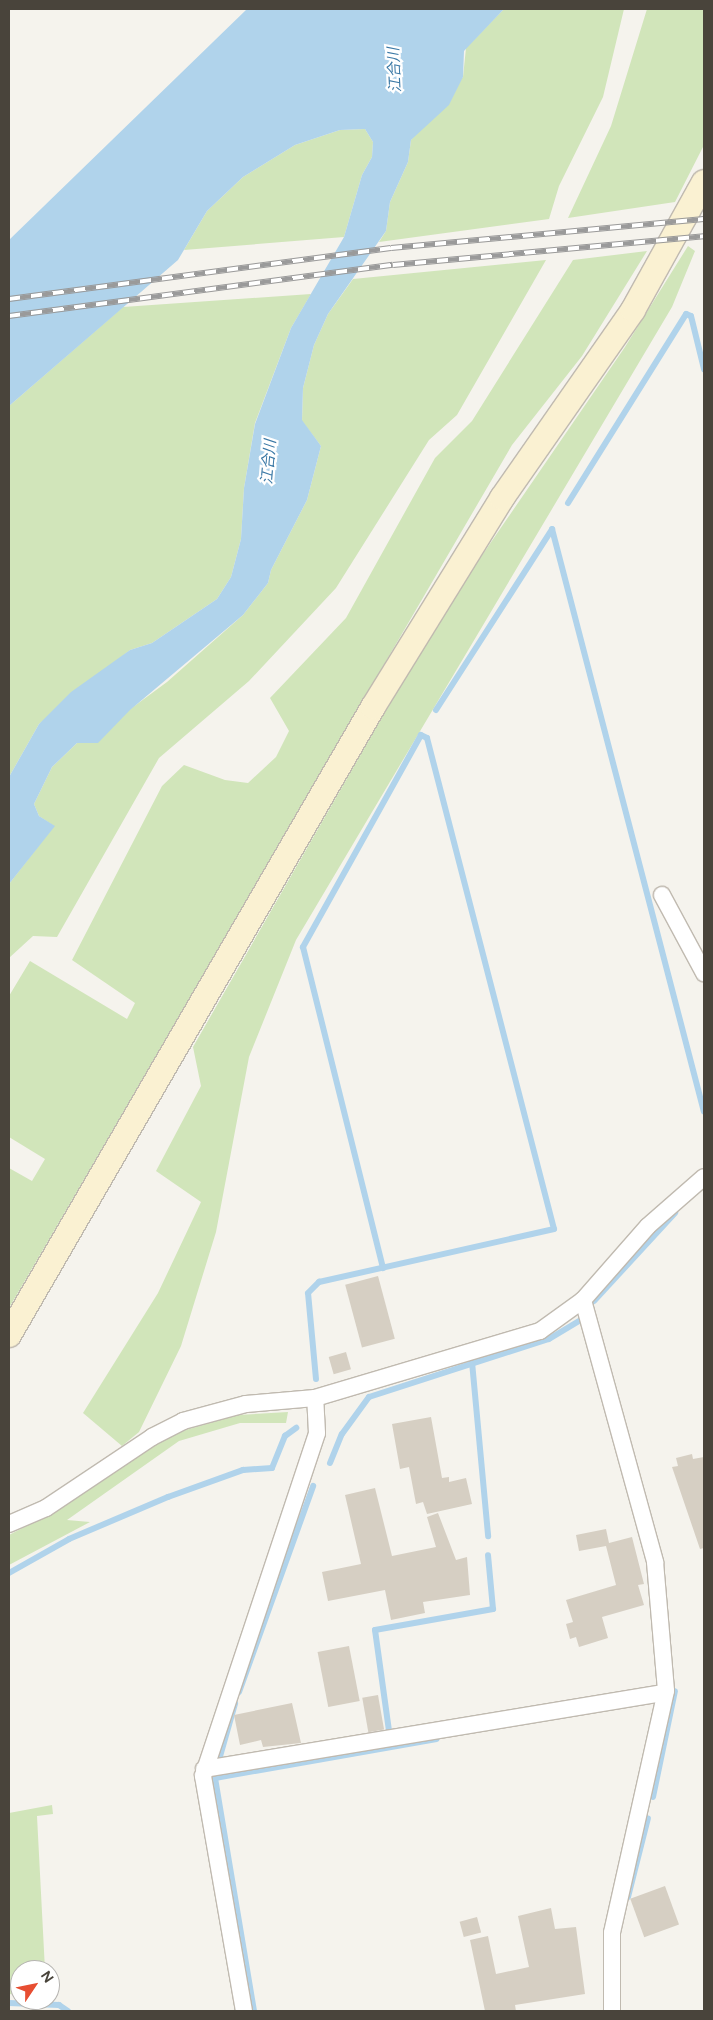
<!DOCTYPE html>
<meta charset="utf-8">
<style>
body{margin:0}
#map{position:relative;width:713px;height:2020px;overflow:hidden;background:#f5f3ed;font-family:Figtree,"Noto Sans JP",sans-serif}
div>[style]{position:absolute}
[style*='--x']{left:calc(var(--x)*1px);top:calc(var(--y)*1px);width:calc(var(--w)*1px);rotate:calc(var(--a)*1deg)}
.green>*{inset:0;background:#d1e5ba}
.water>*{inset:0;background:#b0d3eb}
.stream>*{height:6px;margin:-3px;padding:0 3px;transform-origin:3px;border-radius:3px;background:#b0d3eb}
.building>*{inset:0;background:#d6cfc3;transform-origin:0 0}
.roads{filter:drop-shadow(1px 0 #c0bab0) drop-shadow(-1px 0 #c0bab0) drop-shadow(0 1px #c0bab0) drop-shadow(0 -1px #c0bab0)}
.street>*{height:16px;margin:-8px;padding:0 8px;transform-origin:8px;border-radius:8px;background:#fff}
.secondary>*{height:24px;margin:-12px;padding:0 12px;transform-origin:12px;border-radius:12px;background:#faf1d2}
.rail>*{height:5.5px;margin-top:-2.75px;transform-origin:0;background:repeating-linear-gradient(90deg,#fff 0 11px,#9a9a9a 0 22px);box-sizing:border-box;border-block:1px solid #9a9a9a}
span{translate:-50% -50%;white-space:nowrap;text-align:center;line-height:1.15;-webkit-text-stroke:4.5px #fff;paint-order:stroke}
.water-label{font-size:15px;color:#3a78a5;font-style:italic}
.frame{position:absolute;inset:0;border:10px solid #49443b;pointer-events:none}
.north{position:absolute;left:10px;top:1960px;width:50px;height:50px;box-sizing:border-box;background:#fff;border:1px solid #b6b4b1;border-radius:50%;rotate:56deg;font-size:14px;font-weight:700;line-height:20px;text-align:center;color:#49443b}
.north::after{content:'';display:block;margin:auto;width:18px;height:22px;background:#e74e32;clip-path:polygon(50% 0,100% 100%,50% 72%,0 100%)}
</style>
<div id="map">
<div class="green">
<div style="clip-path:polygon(504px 9px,624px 9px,603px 97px,559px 186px,549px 219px,379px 242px,386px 231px,390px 202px,408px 162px,411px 140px,463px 77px,466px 48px)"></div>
<div style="clip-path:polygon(647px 9px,704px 9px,704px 145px,675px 202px,568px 218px,611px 126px)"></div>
<div style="clip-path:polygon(365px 129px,373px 142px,372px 157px,362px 175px,344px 237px,184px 250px,207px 211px,243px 177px,295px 145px,340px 130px)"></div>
<div style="clip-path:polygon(688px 246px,695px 251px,672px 307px,296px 940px,249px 1057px,216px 1232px,181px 1346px,139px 1432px,122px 1446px,83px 1413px,158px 1293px,201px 1202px,156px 1171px,201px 1086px,193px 1047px,439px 618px,625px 347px)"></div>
<div style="clip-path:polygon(647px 251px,582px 356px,512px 445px,9px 1308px,9px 1168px,32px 1181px,45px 1159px,9px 1137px,9px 996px,30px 961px,127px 1019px,135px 1003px,72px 960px,162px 786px,184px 765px,225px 780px,248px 783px,276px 757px,289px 731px,270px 698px,346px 618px,435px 458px,472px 421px,573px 260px)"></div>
<div style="clip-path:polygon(546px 260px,457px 415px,429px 440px,336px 588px,249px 681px,159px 758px,57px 937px,33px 936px,9px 958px,9px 884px,54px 826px,39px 816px,34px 804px,52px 767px,77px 743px,87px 741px,167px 682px,243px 615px,268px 583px,271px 570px,307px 500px,321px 446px,302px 421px,303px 388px,314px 345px,328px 314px,353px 279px)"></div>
<div style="clip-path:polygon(311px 294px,291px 328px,255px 423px,244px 488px,241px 539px,231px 577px,217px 599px,152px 643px,130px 650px,39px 724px,9px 777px,9px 406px,123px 307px)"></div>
<div style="clip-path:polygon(288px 1412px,286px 1423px,240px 1423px,179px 1441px,67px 1520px,90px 1522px,9px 1565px,9px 1535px,46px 1516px,168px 1435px,238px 1415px)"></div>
<div style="clip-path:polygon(52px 1805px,53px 1814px,37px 1816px,45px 1970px,20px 1970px,20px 1995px,9px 1994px,9px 1813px)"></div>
</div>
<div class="water">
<div style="clip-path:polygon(247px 9px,504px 9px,464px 51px,463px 77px,449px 105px,411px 140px,408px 162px,390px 202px,386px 231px,328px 314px,314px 345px,303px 388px,302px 420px,321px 446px,307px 500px,271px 570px,268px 583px,243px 615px,130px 710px,98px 743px,77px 743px,52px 767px,34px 804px,39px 816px,55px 826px,9px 884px,9px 777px,39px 724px,71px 692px,130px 650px,152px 643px,217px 599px,231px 577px,241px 539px,244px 488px,255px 424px,291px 328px,344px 237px,362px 175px,372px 157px,373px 142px,365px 129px,340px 130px,295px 145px,243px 177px,207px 211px,178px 260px,9px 406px,9px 240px)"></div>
</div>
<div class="stream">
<div style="--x:568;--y:503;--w:223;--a:-58"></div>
<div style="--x:686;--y:314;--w:5;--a:22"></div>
<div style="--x:691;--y:316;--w:55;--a:76.2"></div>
<div style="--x:552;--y:529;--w:602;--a:75.39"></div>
<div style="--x:436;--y:710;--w:215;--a:-57.3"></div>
<div style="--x:594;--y:1301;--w:120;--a:-47.4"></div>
<div style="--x:472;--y:1362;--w:175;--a:84.7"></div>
<div style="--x:316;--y:1379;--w:86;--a:-95.3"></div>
<div style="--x:308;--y:1293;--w:16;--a:-45"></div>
<div style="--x:319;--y:1282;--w:241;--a:-12.7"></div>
<div style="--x:554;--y:1229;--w:507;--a:-104.5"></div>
<div style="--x:427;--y:738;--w:7;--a:-153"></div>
<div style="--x:421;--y:735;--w:243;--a:119.1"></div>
<div style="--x:303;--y:947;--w:331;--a:76"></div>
<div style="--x:330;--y:1463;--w:31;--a:-68"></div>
<div style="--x:342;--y:1434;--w:46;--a:-53.9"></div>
<div style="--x:369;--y:1397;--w:189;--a:-17.9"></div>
<div style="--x:549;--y:1339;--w:35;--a:-31"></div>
<div style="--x:9;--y:1573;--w:69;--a:-29.5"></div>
<div style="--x:69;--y:1539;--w:108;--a:-23"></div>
<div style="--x:168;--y:1497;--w:80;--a:-19.8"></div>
<div style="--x:243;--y:1470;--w:29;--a:-4"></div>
<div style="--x:272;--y:1468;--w:35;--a:-68"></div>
<div style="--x:285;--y:1436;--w:14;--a:-36"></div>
<div style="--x:239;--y:1692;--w:219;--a:-70.2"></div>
<div style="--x:390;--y:1738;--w:109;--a:-97.9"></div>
<div style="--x:375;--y:1630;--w:120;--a:-10.1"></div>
<div style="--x:493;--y:1609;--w:54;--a:-95.3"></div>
<div style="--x:217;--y:1767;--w:66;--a:-74.1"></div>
<div style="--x:653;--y:1797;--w:108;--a:-78.3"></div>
<div style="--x:628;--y:1897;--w:81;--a:-75.8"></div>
<div style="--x:9;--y:2003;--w:50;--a:2.3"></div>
<div style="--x:59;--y:2005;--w:11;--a:34"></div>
<div style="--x:254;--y:2011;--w:236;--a:-99.5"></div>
<div style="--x:215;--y:1778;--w:225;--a:-10"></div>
</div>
<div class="building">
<div style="left:378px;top:1276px;width:65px;height:34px;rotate:75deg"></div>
<div style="left:346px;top:1352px;width:18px;height:18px;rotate:74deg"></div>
<div style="clip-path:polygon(431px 1417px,442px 1478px,449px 1477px,449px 1482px,466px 1478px,472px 1504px,427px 1514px,423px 1502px,416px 1504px,409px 1467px,400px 1469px,392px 1424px)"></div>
<div style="clip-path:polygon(692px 1454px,693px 1459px,704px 1457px,704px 1548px,700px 1549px,672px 1467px,678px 1466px,676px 1458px)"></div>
<div style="clip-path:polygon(375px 1488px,392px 1556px,436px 1547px,427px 1517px,438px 1513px,456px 1560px,467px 1557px,470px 1595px,423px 1602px,425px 1613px,391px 1620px,385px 1590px,328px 1601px,322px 1572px,361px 1564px,345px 1495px)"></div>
<div style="clip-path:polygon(606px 1529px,609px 1543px,632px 1537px,644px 1584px,638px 1585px,644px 1605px,602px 1617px,608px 1638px,579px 1647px,576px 1637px,570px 1639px,566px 1624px,573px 1622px,566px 1600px,616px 1585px,606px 1546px,579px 1551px,576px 1535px)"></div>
<div style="left:349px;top:1646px;width:56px;height:32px;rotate:79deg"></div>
<div style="left:378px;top:1695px;width:35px;height:16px;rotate:80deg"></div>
<div style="clip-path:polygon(292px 1703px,301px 1743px,263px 1747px,261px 1740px,240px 1745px,234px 1715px)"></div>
<div style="left:665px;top:1886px;width:41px;height:37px;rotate:70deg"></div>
<div style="clip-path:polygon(551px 1908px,555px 1929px,576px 1927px,585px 1994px,515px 2005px,516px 2011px,485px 2011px,470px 1940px,488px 1936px,496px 1974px,529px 1967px,518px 1916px)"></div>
<div style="left:477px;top:1917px;width:16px;height:18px;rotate:75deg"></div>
</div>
<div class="roads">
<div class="street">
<div style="--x:662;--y:895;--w:89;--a:61.7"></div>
<div style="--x:583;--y:1300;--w:272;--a:74.6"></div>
<div style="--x:655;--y:1562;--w:129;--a:85.1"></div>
<div style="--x:666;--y:1691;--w:248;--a:102.6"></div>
<div style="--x:612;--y:1933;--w:78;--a:90"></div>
<div style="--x:9;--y:1524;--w:40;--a:-23.4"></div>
<div style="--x:46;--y:1508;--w:128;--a:-33.8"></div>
<div style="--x:152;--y:1437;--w:35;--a:-27"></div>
<div style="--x:183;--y:1421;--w:65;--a:-15.1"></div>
<div style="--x:246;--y:1404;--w:69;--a:-5"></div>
<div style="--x:315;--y:1398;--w:235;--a:-16.6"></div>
<div style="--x:540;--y:1331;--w:53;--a:-35.8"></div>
<div style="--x:583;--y:1300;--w:98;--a:-48.7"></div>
<div style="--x:648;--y:1226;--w:74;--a:-41.2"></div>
<div style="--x:204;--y:1769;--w:467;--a:-9.4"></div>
<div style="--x:244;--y:2011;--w:239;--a:-99.9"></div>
<div style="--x:203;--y:1776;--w:361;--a:-71.6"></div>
<div style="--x:317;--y:1433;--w:35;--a:-93"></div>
</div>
<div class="secondary">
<div style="--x:9;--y:1335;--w:726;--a:-59.9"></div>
<div style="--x:373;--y:707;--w:246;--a:-58.3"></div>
<div style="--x:502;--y:498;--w:229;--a:-55.1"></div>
<div style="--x:633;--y:310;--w:146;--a:-61"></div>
</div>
</div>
<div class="rail">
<div style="--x:9;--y:299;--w:385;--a:-7.6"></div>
<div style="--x:391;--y:248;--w:314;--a:-5.3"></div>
<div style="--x:9;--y:316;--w:387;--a:-7.6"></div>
<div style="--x:393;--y:265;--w:312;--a:-5.3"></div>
</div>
<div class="water-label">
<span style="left:395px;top:70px;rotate:-93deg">江合川</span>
<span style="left:269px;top:462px;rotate:-85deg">江合川</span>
</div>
<div class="frame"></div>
<div class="north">N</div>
</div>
